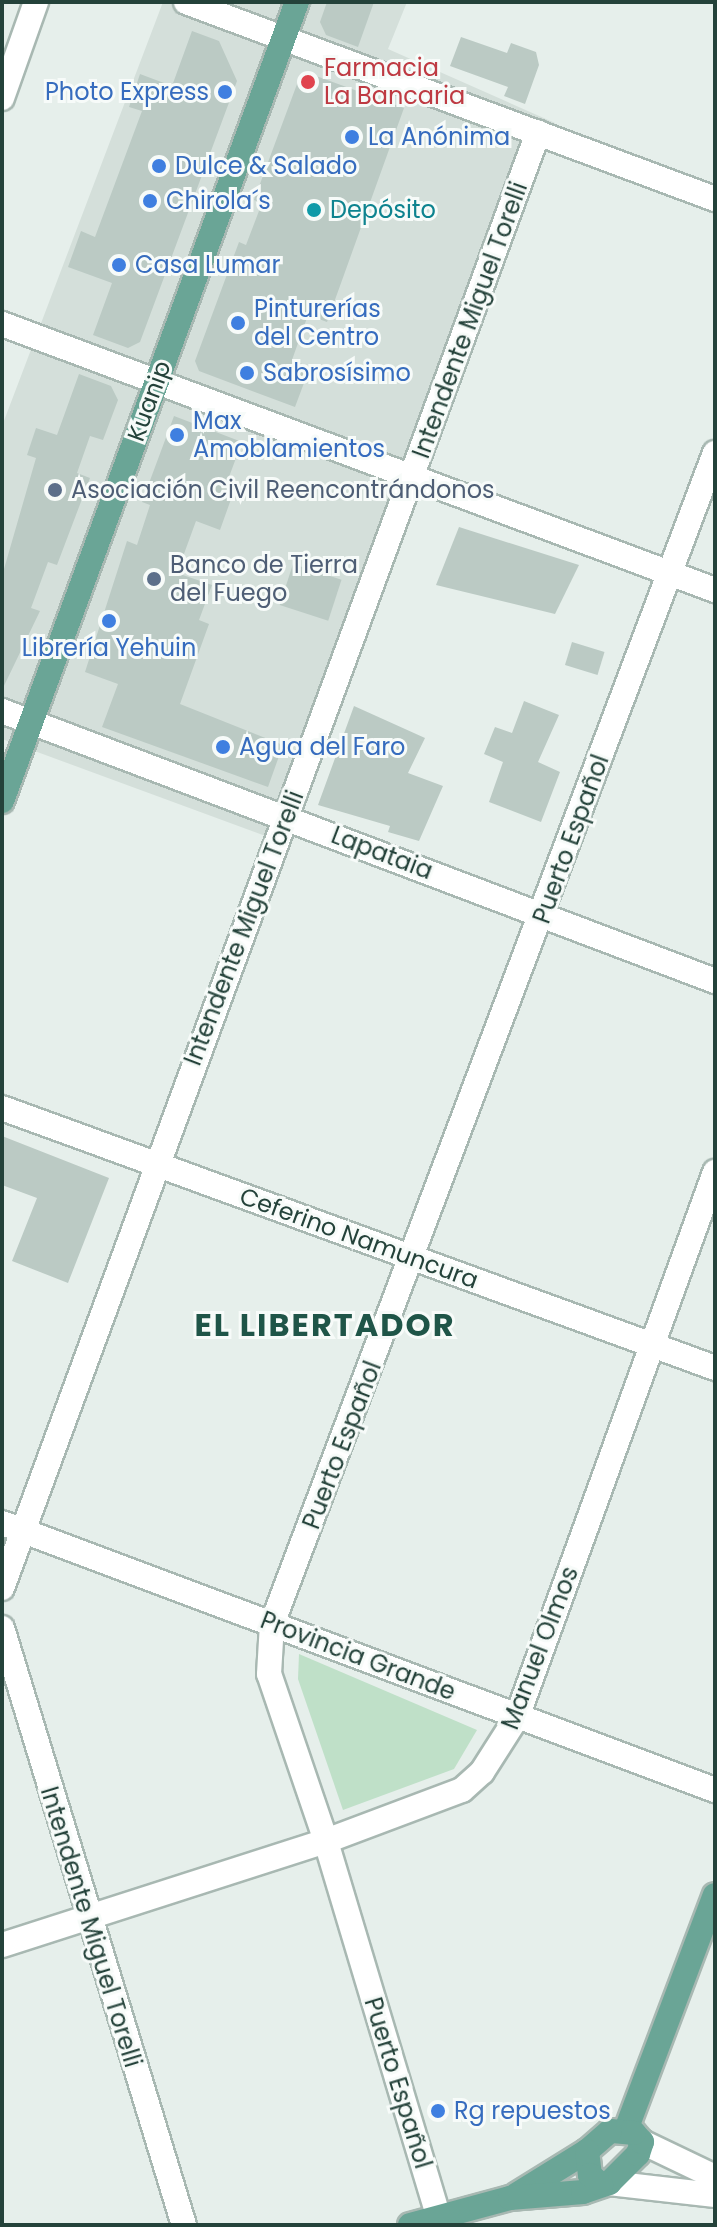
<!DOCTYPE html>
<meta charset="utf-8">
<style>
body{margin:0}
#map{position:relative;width:717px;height:2227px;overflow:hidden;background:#e6efeb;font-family:Poppins,sans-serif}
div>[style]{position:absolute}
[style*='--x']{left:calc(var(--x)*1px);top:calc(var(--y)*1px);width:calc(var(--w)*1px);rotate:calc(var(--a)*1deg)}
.built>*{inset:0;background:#d4dfda}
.green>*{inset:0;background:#bfe0c8}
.building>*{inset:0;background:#bbcac4;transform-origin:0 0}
.roads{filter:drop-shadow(2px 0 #a8b8b2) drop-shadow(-2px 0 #a8b8b2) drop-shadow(0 2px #a8b8b2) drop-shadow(0 -2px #a8b8b2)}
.minor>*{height:24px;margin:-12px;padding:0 12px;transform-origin:12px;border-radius:12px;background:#fff}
.major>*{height:24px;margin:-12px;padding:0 12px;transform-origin:12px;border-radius:12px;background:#6aa596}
.dots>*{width:22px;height:22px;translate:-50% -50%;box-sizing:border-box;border:4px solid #f7fbf9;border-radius:50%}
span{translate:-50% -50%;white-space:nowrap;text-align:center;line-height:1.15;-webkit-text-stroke:6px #f7fbf9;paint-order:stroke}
.health-label{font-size:24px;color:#be3a42}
.left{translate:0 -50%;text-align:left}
.shop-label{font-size:24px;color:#366cbe}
.right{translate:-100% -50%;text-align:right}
.culture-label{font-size:24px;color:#0d838f}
.street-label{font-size:24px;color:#24423a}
.service-label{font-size:24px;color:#4e5e75}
.district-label{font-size:32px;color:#1f5548;font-weight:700;letter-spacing:2px}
.frame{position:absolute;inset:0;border:4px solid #24423a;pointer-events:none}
</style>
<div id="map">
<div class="built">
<div style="clip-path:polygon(163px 2px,407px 2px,388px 49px,555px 123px,287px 844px,2px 739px,2px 426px)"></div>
</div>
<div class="green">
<div style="clip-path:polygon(299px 1654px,477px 1730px,454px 1769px,343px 1810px,298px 1679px)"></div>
</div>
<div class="building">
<div style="clip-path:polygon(327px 2px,374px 2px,358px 47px,326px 35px,320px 22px)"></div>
<div style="clip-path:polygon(192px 31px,219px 41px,237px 81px,140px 342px,128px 348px,93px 335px,112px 283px,68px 267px,81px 231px,95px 237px,142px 111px,129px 107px,140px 74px,172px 86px)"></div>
<div style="clip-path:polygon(461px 37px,507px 53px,511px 43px,536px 52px,539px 65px,525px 104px,504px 96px,508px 87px,450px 66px)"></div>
<div style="clip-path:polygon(308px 73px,404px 108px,327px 322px,308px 315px,292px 360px,310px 367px,295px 407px,199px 371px,195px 361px,239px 242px,246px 245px,262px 203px,254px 200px,300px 76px)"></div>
<div style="clip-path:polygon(79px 374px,111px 386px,118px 400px,103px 440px,90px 436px,77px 473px,90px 478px,57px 565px,48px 562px,31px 608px,40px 611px,2px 690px,2px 576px,36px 458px,27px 455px,36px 428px,57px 435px)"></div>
<div style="clip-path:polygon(174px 416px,242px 442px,226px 485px,235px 488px,220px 530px,196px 521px,177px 573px,212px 585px,199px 620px,209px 624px,180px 704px,283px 745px,268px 787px,102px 727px,118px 684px,85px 672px,127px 541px,137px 545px,150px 505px,142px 502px)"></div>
<div style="clip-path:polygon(459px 527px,579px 565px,555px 614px,436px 585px)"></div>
<div style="left:293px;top:564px;width:51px;height:43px;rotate:18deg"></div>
<div style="left:572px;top:642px;width:34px;height:24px;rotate:17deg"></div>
<div style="clip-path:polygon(524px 701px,559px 715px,538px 762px,560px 772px,541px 822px,489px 802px,503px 762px,484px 754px,495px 727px,512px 733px)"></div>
<div style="clip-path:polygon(354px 706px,425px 738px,408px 773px,443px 786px,419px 841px,388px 832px,390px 826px,318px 805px)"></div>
<div style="clip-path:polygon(2px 1136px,109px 1178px,68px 1283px,12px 1261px,37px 1198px,2px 1185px)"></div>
</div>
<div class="roads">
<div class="minor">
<div style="--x:186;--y:2;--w:564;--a:20.43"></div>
<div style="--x:2;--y:98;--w:102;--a:-70.5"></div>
<div style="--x:2;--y:324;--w:761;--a:20.46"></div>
<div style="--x:2;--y:711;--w:762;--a:20.74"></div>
<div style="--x:2;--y:1108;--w:759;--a:20.03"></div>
<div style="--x:2;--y:1523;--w:761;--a:20.53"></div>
<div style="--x:2;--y:1588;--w:1551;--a:-69.78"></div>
<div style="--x:2;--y:1628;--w:624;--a:73.05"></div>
<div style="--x:2;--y:1945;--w:340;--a:-17.8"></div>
<div style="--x:326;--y:1841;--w:145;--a:-20.6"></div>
<div style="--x:462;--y:1790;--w:27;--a:-42"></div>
<div style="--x:482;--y:1772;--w:65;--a:-57.5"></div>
<div style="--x:517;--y:1717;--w:580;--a:-70.03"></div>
<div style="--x:642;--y:2142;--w:81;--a:25.6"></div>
<div style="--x:609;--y:2183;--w:107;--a:6.5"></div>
<div style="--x:441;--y:2225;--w:401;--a:-106.7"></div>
<div style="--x:326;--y:1841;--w:176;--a:-108.8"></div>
<div style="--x:269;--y:1674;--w:50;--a:-86.6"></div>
<div style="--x:272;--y:1624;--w:1252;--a:-69.28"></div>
</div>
<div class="major">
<div style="--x:2;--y:801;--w:852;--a:-69.74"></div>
<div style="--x:626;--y:2130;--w:251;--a:-69.3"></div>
<div style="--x:516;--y:2195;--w:84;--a:-31.8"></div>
<div style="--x:410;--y:2225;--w:104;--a:-15.1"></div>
<div style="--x:510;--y:2198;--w:73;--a:-4.7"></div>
<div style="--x:583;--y:2192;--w:28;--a:-19"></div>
<div style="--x:609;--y:2183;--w:41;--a:-45"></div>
<div style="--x:638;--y:2154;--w:13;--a:-72"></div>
<div style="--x:642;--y:2142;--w:12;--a:-132"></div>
<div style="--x:634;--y:2133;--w:24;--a:-175"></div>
<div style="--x:610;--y:2131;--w:30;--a:139"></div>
<div style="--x:587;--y:2151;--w:24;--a:83"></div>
<div style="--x:590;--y:2175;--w:15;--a:42"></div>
</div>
</div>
<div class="dots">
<div style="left:308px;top:82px;background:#e0444e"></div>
<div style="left:225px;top:92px;background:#3f7fe0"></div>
<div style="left:352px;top:137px;background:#3f7fe0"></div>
<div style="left:159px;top:166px;background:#3f7fe0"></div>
<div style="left:150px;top:201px;background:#3f7fe0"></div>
<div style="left:314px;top:210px;background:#0f9aa8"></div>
<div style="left:119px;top:265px;background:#3f7fe0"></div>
<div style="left:238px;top:323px;background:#3f7fe0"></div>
<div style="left:247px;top:373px;background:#3f7fe0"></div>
<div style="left:177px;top:435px;background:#3f7fe0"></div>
<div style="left:55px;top:490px;background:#5c6f8a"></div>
<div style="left:154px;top:579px;background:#5c6f8a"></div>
<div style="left:109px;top:621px;background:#3f7fe0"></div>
<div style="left:223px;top:747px;background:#3f7fe0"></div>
<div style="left:438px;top:2111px;background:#3f7fe0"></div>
</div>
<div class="health-label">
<span class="left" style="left:324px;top:82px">Farmacia<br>La Bancaria</span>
</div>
<div class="shop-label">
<span class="right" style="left:209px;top:92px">Photo Express</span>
<span class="left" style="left:368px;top:137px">La Anónima</span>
<span class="left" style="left:175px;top:166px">Dulce &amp; Salado</span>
<span class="left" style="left:166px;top:201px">Chirola´s</span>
<span class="left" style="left:135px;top:265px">Casa Lumar</span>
<span class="left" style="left:254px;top:323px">Pinturerías<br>del Centro</span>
<span class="left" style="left:263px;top:373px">Sabrosísimo</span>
<span class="left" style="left:193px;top:435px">Max<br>Amoblamientos</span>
<span style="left:109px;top:648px">Librería Yehuin</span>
<span class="left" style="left:239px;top:747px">Agua del Faro</span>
<span class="left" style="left:454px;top:2111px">Rg repuestos</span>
</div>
<div class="culture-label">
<span class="left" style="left:330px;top:210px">Depósito</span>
</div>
<div class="street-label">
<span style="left:470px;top:320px;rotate:-70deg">Intendente Miguel Torelli</span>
<span style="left:149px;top:401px;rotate:-70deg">Kuanip</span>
<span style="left:571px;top:839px;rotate:-70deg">Puerto Español</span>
<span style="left:382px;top:853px;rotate:21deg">Lapataia</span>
<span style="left:244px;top:928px;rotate:-69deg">Intendente Miguel Torelli</span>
<span style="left:359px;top:1238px;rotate:20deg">Ceferino Namuncura</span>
<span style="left:342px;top:1445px;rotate:-69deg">Puerto Español</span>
<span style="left:540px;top:1648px;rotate:-69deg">Manuel Olmos</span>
<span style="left:358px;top:1656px;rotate:21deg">Provincia Grande</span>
<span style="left:91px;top:1927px;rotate:73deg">Intendente Miguel Torelli</span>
<span style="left:398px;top:2083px;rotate:73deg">Puerto Español</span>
</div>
<div class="service-label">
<span class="left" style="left:71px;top:490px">Asociación Civil Reencontrándonos</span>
<span class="left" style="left:170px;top:579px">Banco de Tierra<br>del Fuego</span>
</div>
<div class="district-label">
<span style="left:325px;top:1325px">EL LIBERTADOR</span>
</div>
<div class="frame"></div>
</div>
